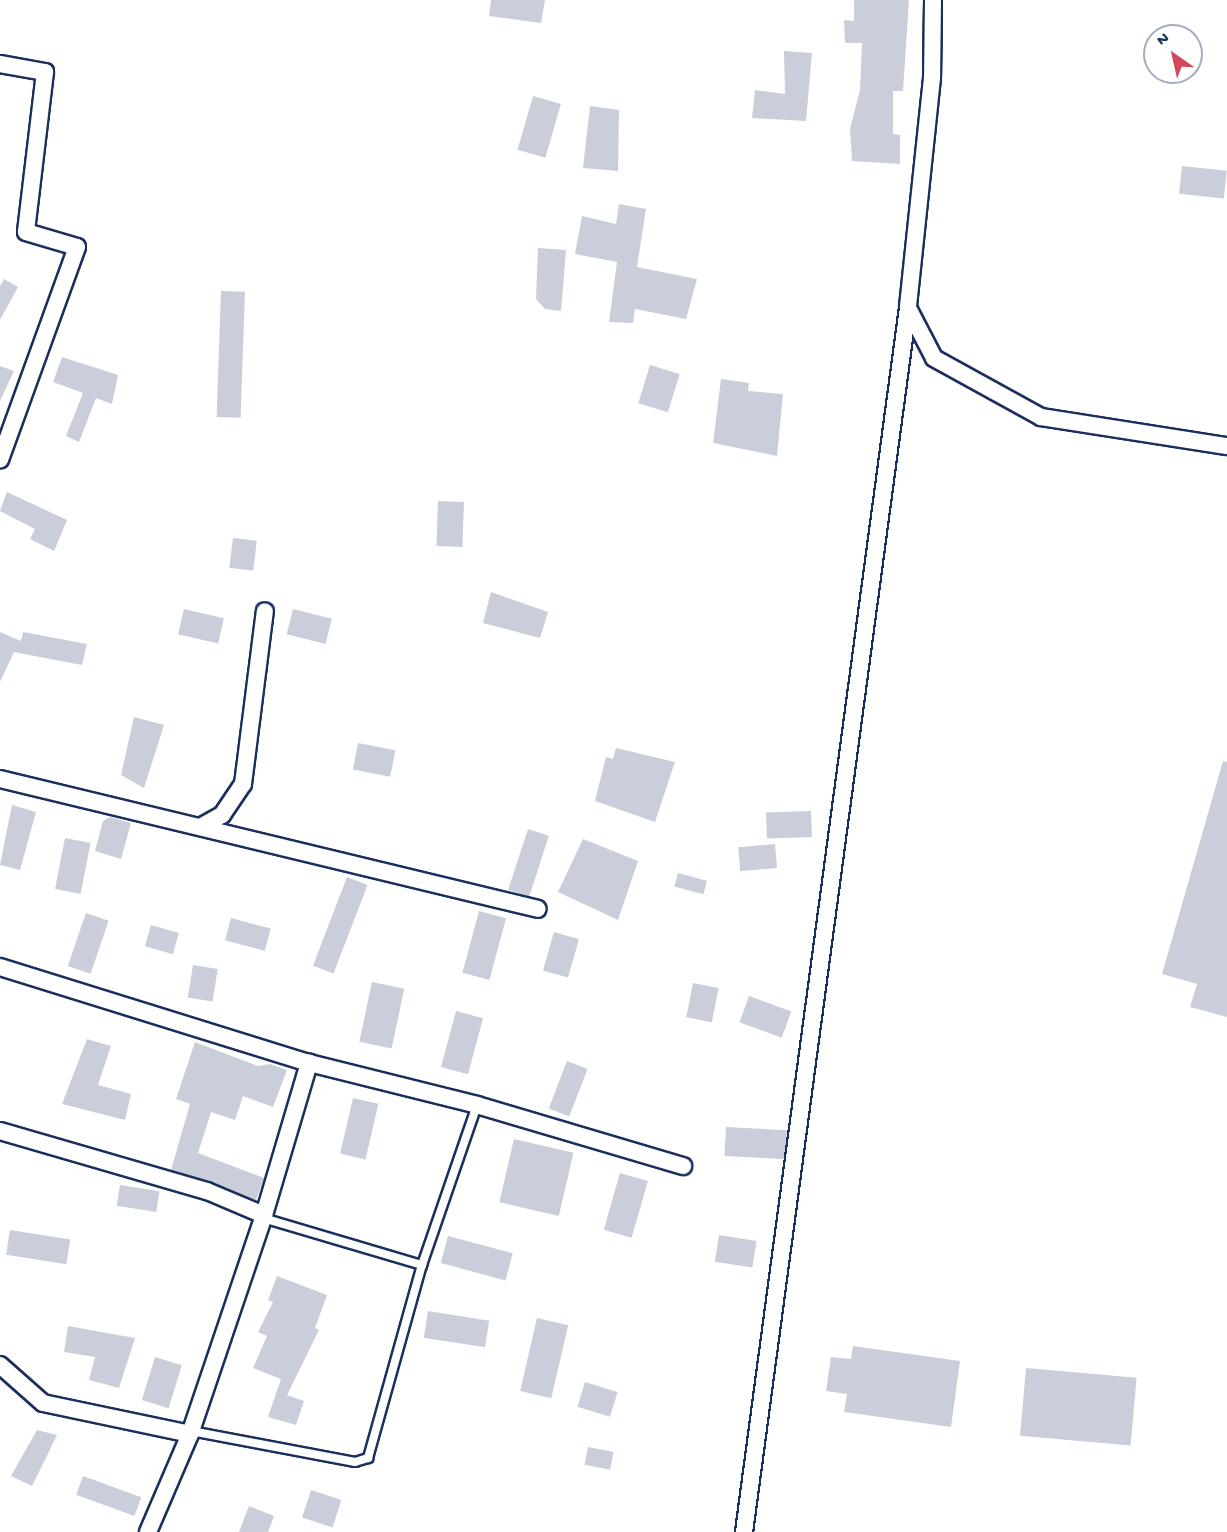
<!DOCTYPE html>
<style>
body{margin:0}
#map{position:relative;width:1227px;height:1532px;overflow:hidden;background:#fff;font-family:"Gochi Hand",sans-serif}
div>[style]{position:absolute}
[style*='--x']{left:calc(var(--x)*1px);top:calc(var(--y)*1px);width:calc(var(--w)*1px);rotate:calc(var(--a)*1deg)}
.building>*{inset:0;background:#caceda;transform-origin:0 0}
.roads{filter:drop-shadow(2px 0 #1b2f5e) drop-shadow(-2px 0 #1b2f5e) drop-shadow(0 2px #1b2f5e) drop-shadow(0 -2px #1b2f5e)}
.lane>*{height:8px;margin:-4px;padding:0 4px;transform-origin:4px;border-radius:4px;background:#fff}
.street>*{height:16px;margin:-8px;padding:0 8px;transform-origin:8px;border-radius:8px;background:#fff}
span{translate:-50% -50%;white-space:nowrap;text-align:center;line-height:1.15;-webkit-text-stroke:6px #fff;paint-order:stroke}
.north{position:absolute;left:1143px;top:24px;width:60px;height:60px;box-sizing:border-box;background:#fff;border:2px solid #a4acbf;border-radius:50%;rotate:326deg;font-size:16px;font-weight:700;line-height:24px;text-align:center;color:#1b2f5e}
.north::after{content:'';display:block;margin:auto;width:21px;height:27px;background:#d1495b;clip-path:polygon(50% 0,100% 100%,50% 72%,0 100%)}
</style>
<div id="map">
<div class="building">
<div style="clip-path:polygon(491px 0,545px 0,541px 23px,489px 16px)"></div>
<div style="clip-path:polygon(854px 0,909px 0,903px 91px,893px 91px,893px 134px,900px 135px,900px 164px,852px 161px,850px 129px,860px 90px,862px 43px,845px 43px,844px 20px,854px 21px)"></div>
<div style="clip-path:polygon(784px 51px,812px 53px,806px 121px,752px 118px,755px 90px,785px 94px)"></div>
<div style="left:533px;top:96px;width:29px;height:56px;rotate:16deg"></div>
<div style="clip-path:polygon(590px 106px,619px 110px,618px 171px,583px 168px)"></div>
<div style="left:1182px;top:166px;width:45px;height:28px;rotate:6deg"></div>
<div style="clip-path:polygon(619px 204px,646px 209px,637px 267px,697px 279px,686px 319px,635px 309px,633px 323px,609px 322px,617px 262px,575px 254px,582px 216px,616px 224px)"></div>
<div style="clip-path:polygon(538px 248px,566px 250px,561px 311px,545px 309px,536px 299px)"></div>
<div style="clip-path:polygon(4px 279px,18px 287px,0 320px,0 286px)"></div>
<div style="left:221px;top:291px;width:24px;height:126px;rotate:2deg"></div>
<div style="clip-path:polygon(62px 357px,118px 375px,112px 404px,96px 398px,79px 442px,66px 436px,83px 393px,53px 382px)"></div>
<div style="left:650px;top:365px;width:31px;height:40px;rotate:17deg"></div>
<div style="clip-path:polygon(0 366px,14px 371px,0 401px)"></div>
<div style="clip-path:polygon(721px 379px,749px 383px,748px 391px,783px 394px,777px 456px,713px 443px)"></div>
<div style="clip-path:polygon(7px 492px,67px 520px,54px 551px,30px 539px,35px 529px,0 511px)"></div>
<div style="left:438px;top:501px;width:26px;height:45px;rotate:2deg"></div>
<div style="left:233px;top:538px;width:24px;height:30px;rotate:7deg"></div>
<div style="clip-path:polygon(491px 592px,548px 612px,540px 638px,483px 623px)"></div>
<div style="left:184px;top:609px;width:41px;height:26px;rotate:13deg"></div>
<div style="left:293px;top:609px;width:40px;height:26px;rotate:14deg"></div>
<div style="clip-path:polygon(0 632px,21px 641px,23px 632px,87px 644px,82px 665px,14px 652px,0 682px)"></div>
<div style="clip-path:polygon(134px 717px,164px 725px,144px 788px,121px 775px)"></div>
<div style="left:358px;top:743px;width:38px;height:27px;rotate:11deg"></div>
<div style="clip-path:polygon(616px 748px,675px 762px,655px 822px,595px 801px,606px 757px,613px 759px)"></div>
<div style="clip-path:polygon(1223px 761px,1227px 762px,1227px 1017px,1190px 1007px,1197px 984px,1162px 974px)"></div>
<div style="clip-path:polygon(12px 805px,36px 812px,20px 870px,0 865px)"></div>
<div style="left:811px;top:811px;width:26px;height:45px;rotate:88deg"></div>
<div style="clip-path:polygon(110px 817px,131px 823px,121px 859px,95px 851px,103px 821px)"></div>
<div style="left:528px;top:829px;width:22px;height:64px;rotate:18deg"></div>
<div style="left:65px;top:838px;width:26px;height:52px;rotate:11deg"></div>
<div style="clip-path:polygon(583px 839px,638px 861px,618px 920px,558px 892px)"></div>
<div style="left:775px;top:844px;width:24px;height:37px;rotate:85deg"></div>
<div style="left:678px;top:873px;width:30px;height:14px;rotate:15deg"></div>
<div style="left:347px;top:877px;width:22px;height:95px;rotate:21deg"></div>
<div style="left:479px;top:911px;width:28px;height:64px;rotate:15deg"></div>
<div style="left:86px;top:913px;width:24px;height:56px;rotate:19deg"></div>
<div style="left:231px;top:918px;width:41px;height:23px;rotate:15deg"></div>
<div style="left:151px;top:925px;width:29px;height:22px;rotate:16deg"></div>
<div style="left:554px;top:932px;width:26px;height:40px;rotate:16deg"></div>
<div style="left:193px;top:965px;width:25px;height:33px;rotate:9deg"></div>
<div style="left:372px;top:982px;width:33px;height:61px;rotate:12deg"></div>
<div style="left:693px;top:983px;width:26px;height:35px;rotate:11deg"></div>
<div style="left:749px;top:996px;width:45px;height:28px;rotate:20deg"></div>
<div style="left:456px;top:1011px;width:28px;height:58px;rotate:15deg"></div>
<div style="clip-path:polygon(87px 1039px,111px 1046px,98px 1085px,131px 1094px,125px 1120px,62px 1104px)"></div>
<div style="clip-path:polygon(195px 1042px,258px 1066px,270px 1064px,287px 1070px,273px 1107px,243px 1096px,235px 1120px,211px 1112px,198px 1153px,264px 1178px,256px 1200px,171px 1170px,190px 1104px,176px 1099px)"></div>
<div style="left:567px;top:1061px;width:22px;height:51px;rotate:21deg"></div>
<div style="left:353px;top:1098px;width:26px;height:57px;rotate:13deg"></div>
<div style="left:726px;top:1127px;width:61px;height:29px;rotate:3deg"></div>
<div style="left:514px;top:1139px;width:61px;height:65px;rotate:13deg"></div>
<div style="left:620px;top:1173px;width:29px;height:59px;rotate:16deg"></div>
<div style="left:120px;top:1185px;width:40px;height:21px;rotate:9deg"></div>
<div style="left:10px;top:1230px;width:61px;height:25px;rotate:9deg"></div>
<div style="left:719px;top:1235px;width:38px;height:27px;rotate:9deg"></div>
<div style="left:448px;top:1236px;width:67px;height:28px;rotate:15deg"></div>
<div style="clip-path:polygon(277px 1276px,327px 1295px,315px 1328px,319px 1330px,287px 1395px,304px 1401px,296px 1425px,268px 1417px,281px 1379px,253px 1368px,267px 1336px,258px 1332px,273px 1302px,268px 1300px)"></div>
<div style="left:428px;top:1311px;width:62px;height:27px;rotate:9deg"></div>
<div style="left:537px;top:1318px;width:32px;height:75px;rotate:13deg"></div>
<div style="clip-path:polygon(68px 1326px,135px 1338px,119px 1388px,89px 1380px,95px 1357px,64px 1352px)"></div>
<div style="clip-path:polygon(853px 1346px,960px 1361px,951px 1427px,844px 1412px,847px 1394px,826px 1391px,831px 1357px,851px 1359px)"></div>
<div style="left:155px;top:1357px;width:28px;height:45px;rotate:17deg"></div>
<div style="left:1026px;top:1368px;width:111px;height:68px;rotate:5deg"></div>
<div style="left:585px;top:1382px;width:34px;height:26px;rotate:17deg"></div>
<div style="clip-path:polygon(37px 1430px,57px 1435px,32px 1486px,11px 1476px)"></div>
<div style="left:588px;top:1447px;width:26px;height:18px;rotate:11deg"></div>
<div style="left:83px;top:1476px;width:62px;height:20px;rotate:20deg"></div>
<div style="left:311px;top:1490px;width:32px;height:29px;rotate:18deg"></div>
<div style="clip-path:polygon(249px 1506px,274px 1516px,268px 1532px,239px 1532px)"></div>
</div>
<div class="roads">
<div class="lane">
<div style="--x:263;--y:1218;--w:166;--a:16.5"></div>
<div style="--x:191;--y:1431;--w:167;--a:10.7"></div>
<div style="--x:355;--y:1462;--w:14;--a:-17"></div>
<div style="--x:368;--y:1458;--w:200;--a:-74.4"></div>
<div style="--x:422;--y:1265;--w:169;--a:-71"></div>
</div>
<div class="street">
<div style="--x:933;--y:0;--w:78;--a:90.7"></div>
<div style="--x:932;--y:78;--w:231;--a:96"></div>
<div style="--x:908;--y:308;--w:56;--a:62.5"></div>
<div style="--x:934;--y:358;--w:122;--a:28.9"></div>
<div style="--x:1041;--y:417;--w:188;--a:8.9"></div>
<div style="--x:0;--y:64;--w:46;--a:10.1"></div>
<div style="--x:45;--y:72;--w:161;--a:96.8"></div>
<div style="--x:26;--y:232;--w:53;--a:16.4"></div>
<div style="--x:77;--y:247;--w:226;--a:109.9"></div>
<div style="--x:0;--y:779;--w:553;--a:13.58"></div>
<div style="--x:202;--y:826;--w:23;--a:-29"></div>
<div style="--x:222;--y:815;--w:37;--a:-56"></div>
<div style="--x:243;--y:784;--w:174;--a:-82.8"></div>
<div style="--x:0;--y:967;--w:324;--a:17.3"></div>
<div style="--x:309;--y:1063;--w:173;--a:14"></div>
<div style="--x:477;--y:1105;--w:215;--a:16.5"></div>
<div style="--x:0;--y:1131;--w:216;--a:16.2"></div>
<div style="--x:207;--y:1191;--w:62;--a:22.8"></div>
<div style="--x:264;--y:1215;--w:159;--a:-73.5"></div>
<div style="--x:0;--y:1365;--w:57;--a:41.5"></div>
<div style="--x:43;--y:1403;--w:150;--a:11.9"></div>
<div style="--x:148;--y:1532;--w:107;--a:-66.8"></div>
<div style="--x:190;--y:1434;--w:231;--a:-71.3"></div>
<div style="--x:744;--y:1532;--w:1235;--a:-82.37"></div>
</div>
</div>
<div class="north">N</div>
</div>
